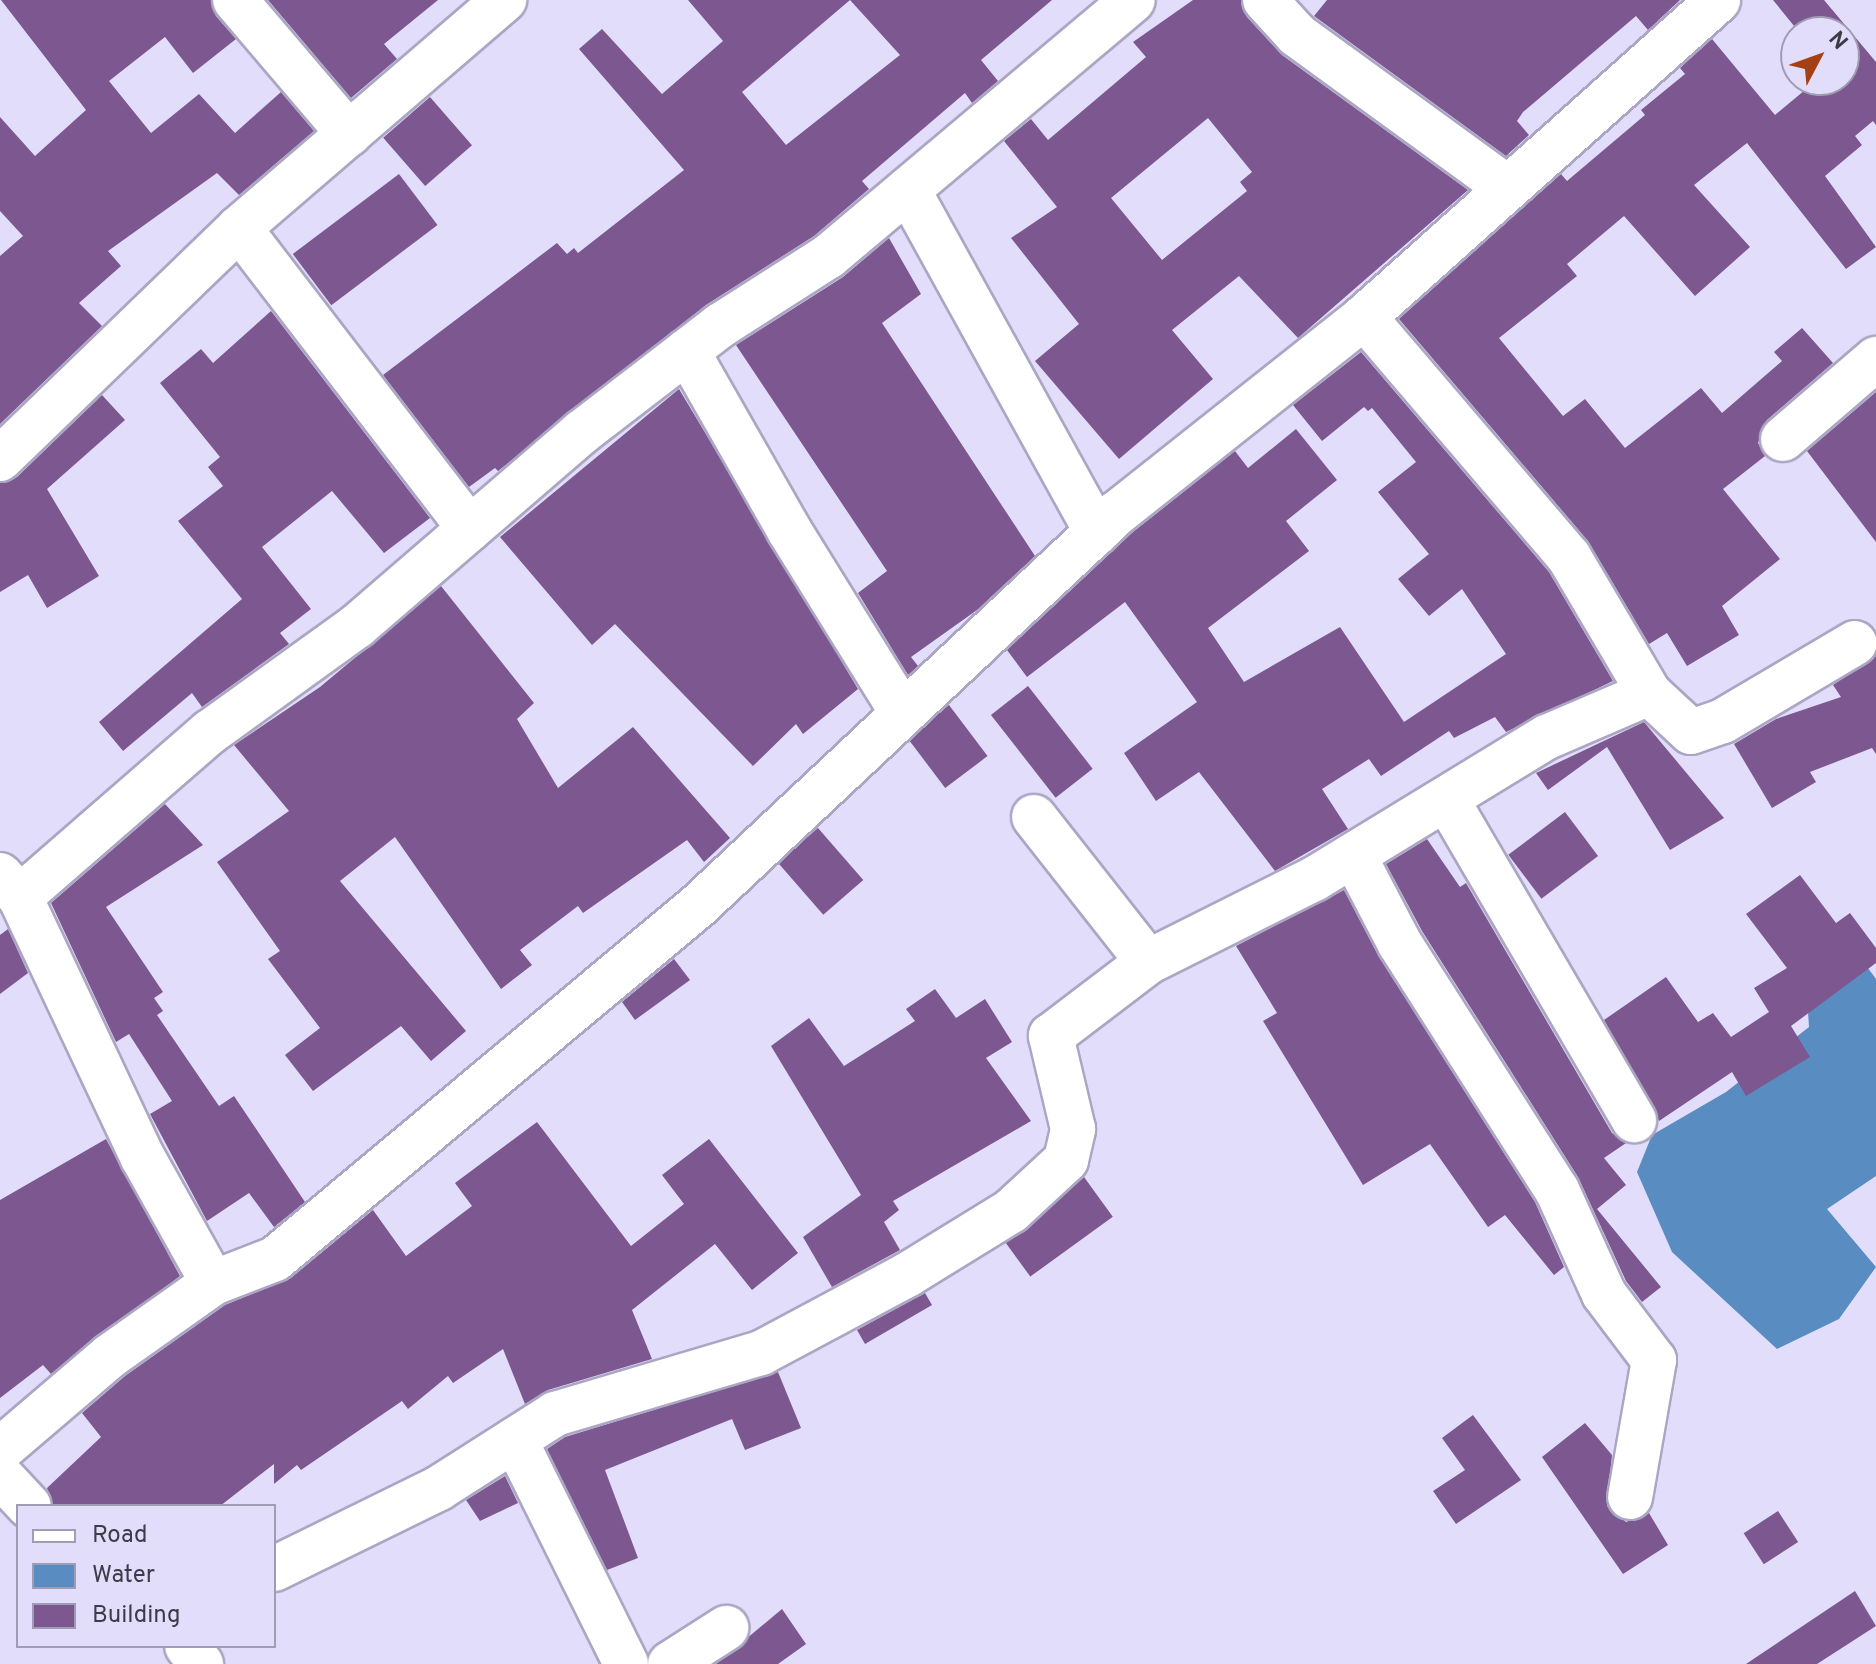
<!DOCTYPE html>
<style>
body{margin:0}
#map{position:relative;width:1876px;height:1664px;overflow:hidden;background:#e2ddfb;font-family:Overpass,sans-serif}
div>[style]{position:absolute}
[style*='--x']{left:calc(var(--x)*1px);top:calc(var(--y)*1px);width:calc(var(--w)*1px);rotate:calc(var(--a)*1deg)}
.water>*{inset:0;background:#598cc0}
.building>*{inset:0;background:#7d578f;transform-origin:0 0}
.roads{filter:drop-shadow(2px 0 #aba6c3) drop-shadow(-2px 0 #aba6c3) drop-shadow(0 2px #aba6c3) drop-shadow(0 -2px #aba6c3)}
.street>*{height:44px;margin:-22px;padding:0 22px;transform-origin:22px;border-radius:22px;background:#fff}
span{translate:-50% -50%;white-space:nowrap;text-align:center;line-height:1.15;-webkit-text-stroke:8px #e2ddfb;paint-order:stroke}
.legend{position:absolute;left:16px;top:1504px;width:260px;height:144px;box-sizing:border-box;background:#e2ddfb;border:2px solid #a09cb3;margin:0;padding:10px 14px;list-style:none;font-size:24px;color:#3d3b47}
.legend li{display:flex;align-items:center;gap:16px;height:40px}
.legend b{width:40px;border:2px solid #a09cb3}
.north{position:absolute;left:1780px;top:16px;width:80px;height:80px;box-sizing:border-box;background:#e2ddfb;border:2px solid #a09cb3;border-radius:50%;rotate:49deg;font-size:22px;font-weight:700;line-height:32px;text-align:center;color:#3d3b47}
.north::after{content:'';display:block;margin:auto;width:28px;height:36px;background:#a53f14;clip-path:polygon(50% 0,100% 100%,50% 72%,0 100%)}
</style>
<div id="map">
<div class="water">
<div style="clip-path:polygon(1865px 964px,1876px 979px,1876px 1176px,1827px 1209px,1876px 1267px,1839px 1319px,1777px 1349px,1672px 1252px,1637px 1172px,1652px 1135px,1726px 1092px,1809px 1027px,1807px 997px)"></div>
</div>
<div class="building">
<div style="clip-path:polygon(1px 0,211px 0,216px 16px,236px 39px,193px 73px,165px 37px,109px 81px,151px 133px,199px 94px,235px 133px,281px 92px,314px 131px,239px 195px,217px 173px,108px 251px,121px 266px,79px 303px,102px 326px,0 424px,0 256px,23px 236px,0 211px,0 117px,35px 156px,86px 110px)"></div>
<div style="clip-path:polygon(268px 0,438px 0,384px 44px,397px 59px,351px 98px)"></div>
<div style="clip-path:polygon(688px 0,850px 0,742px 92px,786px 145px,900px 55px,850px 0,1052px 0,981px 60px,998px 81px,972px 103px,965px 93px,862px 181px,869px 189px,814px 236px,706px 305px,498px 471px,495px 468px,469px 487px,383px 375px,557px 243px,567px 254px,574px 248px,578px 253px,684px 170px,579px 49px,602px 29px,662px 94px,723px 41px)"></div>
<div style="clip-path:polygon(evenodd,1193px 0,1241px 0,1247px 17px,1282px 55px,1468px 190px,1298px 338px,1239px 276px,1172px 330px,1213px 379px,1119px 459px,1035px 361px,1079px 324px,1011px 238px,1057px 207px,1004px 141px,1031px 119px,1048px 140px,1146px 57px,1133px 42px,1193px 0,1208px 118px,1252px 172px,1240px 182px,1247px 191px,1162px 260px,1111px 198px,1208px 118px)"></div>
<div style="clip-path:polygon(1327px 0,1680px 0,1648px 30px,1636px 16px,1523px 112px,1517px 121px,1529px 135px,1506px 156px,1314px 16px)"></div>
<div style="clip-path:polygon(1773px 0,1824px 0,1876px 62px,1876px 125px,1873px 121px,1855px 136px,1862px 145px,1825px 176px,1876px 247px,1846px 269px,1747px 143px,1694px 185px,1750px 247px,1695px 296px,1624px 216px,1567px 264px,1577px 276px,1499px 338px,1563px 416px,1585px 399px,1625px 448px,1701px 388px,1722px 413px,1782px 361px,1774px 352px,1802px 328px,1833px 363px,1767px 420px,1758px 443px,1765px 456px,1723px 489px,1780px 559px,1722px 606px,1739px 635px,1687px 666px,1667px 633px,1649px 644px,1588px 541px,1399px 319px,1561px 174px,1567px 181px,1645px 115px,1641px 110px,1685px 74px,1680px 68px,1712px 39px,1775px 115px,1817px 80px,1844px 80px,1844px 32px,1799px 32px)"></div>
<div style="left:430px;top:97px;width:64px;height:62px;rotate:49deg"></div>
<div style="left:399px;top:174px;width:64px;height:133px;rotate:53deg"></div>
<div style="clip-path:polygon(889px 238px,921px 294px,882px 323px,1035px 556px,977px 610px,911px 657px,918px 666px,908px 675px,858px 593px,887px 571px,736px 345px,843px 277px)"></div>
<div style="clip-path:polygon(271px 311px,430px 518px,384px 553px,332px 491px,262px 547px,311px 609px,280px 633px,289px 644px,202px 707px,192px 693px,123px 751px,99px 722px,242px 599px,178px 521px,223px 486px,208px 467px,220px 457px,160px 383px,201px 349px,213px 363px)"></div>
<div style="clip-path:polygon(1361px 352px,1549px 572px,1613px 681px,1506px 732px,1495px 717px,1454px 738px,1449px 731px,1381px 776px,1369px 759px,1322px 789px,1348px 829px,1275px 871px,1199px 772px,1156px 801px,1124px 753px,1197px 702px,1125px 602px,1027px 677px,1007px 650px,1133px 532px,1235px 451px,1248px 468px,1296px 429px,1337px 480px,1286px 521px,1309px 551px,1208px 628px,1244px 682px,1340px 627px,1404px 722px,1506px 654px,1462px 589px,1429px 616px,1398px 579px,1429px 554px,1378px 492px,1416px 462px,1372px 408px,1368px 411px,1364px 407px,1322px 441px,1293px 405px)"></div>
<div style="clip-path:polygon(679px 389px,858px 689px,803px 734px,796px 724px,753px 766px,615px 624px,592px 645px,500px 537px)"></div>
<div style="clip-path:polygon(1876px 392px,1876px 542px,1807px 451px)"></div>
<div style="clip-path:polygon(102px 395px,125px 420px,47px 489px,99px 576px,47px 608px,28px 575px,0 592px,0 483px,17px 477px)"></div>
<div style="clip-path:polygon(441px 586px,534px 703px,517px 719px,558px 788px,633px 727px,730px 838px,704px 862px,687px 840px,583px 913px,578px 906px,520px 950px,532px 965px,501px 989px,395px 837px,340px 881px,466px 1031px,431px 1061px,401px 1026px,313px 1091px,285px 1055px,320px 1028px,268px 959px,280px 951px,217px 862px,289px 811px,234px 745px,320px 687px)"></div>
<div style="clip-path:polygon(1876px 656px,1876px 754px,1872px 748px,1810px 772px,1816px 782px,1772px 808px,1734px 744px,1776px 719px,1841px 697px,1833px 685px)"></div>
<div style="left:1028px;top:686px;width:105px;height:47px;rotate:52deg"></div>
<div style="left:949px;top:705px;width:64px;height:53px;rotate:53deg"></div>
<div style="clip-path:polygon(1644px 722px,1724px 818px,1670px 850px,1607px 747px,1548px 790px,1536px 773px)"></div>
<div style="clip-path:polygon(165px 804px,203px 845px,106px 907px,163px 992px,154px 998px,163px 1011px,157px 1015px,219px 1106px,234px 1096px,305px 1202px,274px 1227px,249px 1193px,207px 1221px,150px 1114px,172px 1101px,129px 1034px,116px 1042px,51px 903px)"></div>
<div style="left:1565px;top:812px;width:55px;height:71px;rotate:53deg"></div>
<div style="left:818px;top:828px;width:69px;height:53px;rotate:49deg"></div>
<div style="clip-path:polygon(1427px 839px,1460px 887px,1466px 883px,1612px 1133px,1626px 1143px,1604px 1158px,1626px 1185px,1597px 1209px,1661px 1287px,1642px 1302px,1626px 1281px,1578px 1177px,1422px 931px,1386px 864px)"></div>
<div style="clip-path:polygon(1800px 875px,1836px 923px,1850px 913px,1876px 948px,1876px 963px,1791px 1026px,1810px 1057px,1746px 1096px,1732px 1072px,1659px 1121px,1604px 1020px,1666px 977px,1698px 1022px,1713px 1013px,1731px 1037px,1769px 1012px,1754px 988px,1787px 968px,1746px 914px)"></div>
<div style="clip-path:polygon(1344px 890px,1379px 957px,1535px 1202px,1564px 1267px,1554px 1275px,1505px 1215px,1488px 1227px,1430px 1144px,1363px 1185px,1263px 1021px,1277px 1013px,1236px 946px)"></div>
<div style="clip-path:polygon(8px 929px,28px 973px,0 994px,0 935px)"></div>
<div style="clip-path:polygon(674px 959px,690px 980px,635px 1020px,622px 1002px)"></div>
<div style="clip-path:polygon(935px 989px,956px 1018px,985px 999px,1012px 1042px,986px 1058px,1031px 1121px,893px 1201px,899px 1210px,884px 1222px,900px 1250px,832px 1287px,803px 1237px,861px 1195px,771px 1046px,809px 1018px,844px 1066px,915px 1021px,906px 1009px)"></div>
<div style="clip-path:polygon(537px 1122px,631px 1246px,684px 1204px,662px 1175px,709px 1139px,798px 1253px,752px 1290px,715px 1244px,632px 1310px,652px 1359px,548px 1390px,525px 1404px,503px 1349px,453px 1383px,448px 1376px,408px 1409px,402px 1401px,301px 1470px,297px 1465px,274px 1484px,274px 1464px,220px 1506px,53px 1506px,47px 1488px,101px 1437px,82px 1413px,125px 1376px,225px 1305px,291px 1278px,373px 1210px,406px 1256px,472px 1206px,455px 1183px)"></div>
<div style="clip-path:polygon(106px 1139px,180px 1276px,51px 1374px,43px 1365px,0 1398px,0 1200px)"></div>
<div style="left:1084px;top:1177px;width:49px;height:102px;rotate:54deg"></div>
<div style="clip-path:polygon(925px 1293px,932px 1305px,865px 1344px,857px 1330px)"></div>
<div style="clip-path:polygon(778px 1372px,801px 1428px,745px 1450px,732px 1419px,605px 1470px,638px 1558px,607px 1570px,547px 1449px,565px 1437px)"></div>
<div style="clip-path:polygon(1473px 1415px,1521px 1480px,1456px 1524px,1433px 1491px,1465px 1470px,1442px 1438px)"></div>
<div style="clip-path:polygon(1585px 1423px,1612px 1455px,1607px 1506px,1626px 1522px,1649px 1513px,1668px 1545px,1623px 1574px,1542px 1457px)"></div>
<div style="clip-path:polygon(505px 1476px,518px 1503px,480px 1521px,466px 1500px)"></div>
<div style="left:1778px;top:1511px;width:37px;height:41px;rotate:57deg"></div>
<div style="clip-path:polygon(1855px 1591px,1876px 1626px,1817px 1664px,1746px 1664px)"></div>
<div style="clip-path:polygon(782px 1609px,806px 1644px,778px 1664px,716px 1664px)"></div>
</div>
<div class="roads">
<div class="street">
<div style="--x:235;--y:0;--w:176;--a:49.6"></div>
<div style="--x:1265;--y:0;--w:47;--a:47.6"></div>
<div style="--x:1297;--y:35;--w:258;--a:36"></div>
<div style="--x:908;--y:190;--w:391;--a:61.1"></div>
<div style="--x:239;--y:228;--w:379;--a:52.5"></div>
<div style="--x:1364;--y:317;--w:316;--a:49.5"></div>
<div style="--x:1569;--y:557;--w:158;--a:59.5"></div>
<div style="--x:687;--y:351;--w:206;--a:60.3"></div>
<div style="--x:789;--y:530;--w:216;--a:58.2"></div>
<div style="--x:1783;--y:439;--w:123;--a:-40.7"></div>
<div style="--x:0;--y:459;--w:332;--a:-44"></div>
<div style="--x:239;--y:228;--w:350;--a:-40.7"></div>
<div style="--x:1447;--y:800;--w:371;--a:59.7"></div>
<div style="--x:1034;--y:817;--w:184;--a:51.8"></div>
<div style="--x:1354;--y:856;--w:99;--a:62.4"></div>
<div style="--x:1400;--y:944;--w:292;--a:57.5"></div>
<div style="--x:1557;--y:1190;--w:114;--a:65.7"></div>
<div style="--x:1604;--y:1294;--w:83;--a:52.9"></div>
<div style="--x:1654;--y:1360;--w:139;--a:99.9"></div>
<div style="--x:0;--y:875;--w:30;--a:48"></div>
<div style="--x:20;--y:897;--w:289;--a:64.8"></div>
<div style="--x:143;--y:1158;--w:143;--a:60.8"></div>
<div style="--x:20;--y:897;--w:252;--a:-41"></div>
<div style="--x:210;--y:732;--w:181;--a:-35.8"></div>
<div style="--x:357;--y:626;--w:297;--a:-40.8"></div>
<div style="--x:582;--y:432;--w:175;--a:-37.6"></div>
<div style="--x:721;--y:325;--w:128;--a:-32.6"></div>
<div style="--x:829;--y:256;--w:397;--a:-40.1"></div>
<div style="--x:515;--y:1440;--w:250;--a:63.6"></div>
<div style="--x:0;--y:1450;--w:145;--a:-40.5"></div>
<div style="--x:110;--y:1356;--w:126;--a:-35.3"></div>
<div style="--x:213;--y:1283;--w:66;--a:-21.2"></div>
<div style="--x:275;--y:1259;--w:551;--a:-39.85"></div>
<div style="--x:698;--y:906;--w:574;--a:-43.17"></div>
<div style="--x:1117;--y:513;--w:315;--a:-38.4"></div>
<div style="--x:1364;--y:317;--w:475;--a:-41.8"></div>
<div style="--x:0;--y:1475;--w:42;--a:46.9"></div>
<div style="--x:274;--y:1569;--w:184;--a:-26.1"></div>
<div style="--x:439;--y:1488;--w:138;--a:-32.5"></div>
<div style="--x:555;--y:1414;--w:215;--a:-16.5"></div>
<div style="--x:761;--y:1353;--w:166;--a:-28.1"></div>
<div style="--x:907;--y:1275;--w:122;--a:-31.6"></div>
<div style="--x:1011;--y:1211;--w:75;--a:-42.8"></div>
<div style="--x:1066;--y:1160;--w:32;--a:-77"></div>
<div style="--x:1073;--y:1129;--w:96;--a:-103.3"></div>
<div style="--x:1051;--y:1036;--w:122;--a:-37.3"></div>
<div style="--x:1148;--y:962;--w:186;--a:-26.6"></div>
<div style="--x:1314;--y:879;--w:273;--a:-31.4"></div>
<div style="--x:1547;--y:737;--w:111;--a:-23.3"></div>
<div style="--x:1649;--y:693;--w:57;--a:42.9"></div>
<div style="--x:1691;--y:732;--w:34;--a:-19"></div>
<div style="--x:1723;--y:721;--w:153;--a:-30.6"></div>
<div style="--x:187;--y:1646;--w:23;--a:52"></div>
<div style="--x:670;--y:1664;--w:67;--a:-32.7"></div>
</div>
</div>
<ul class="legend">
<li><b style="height:10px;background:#fff"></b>Road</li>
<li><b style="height:22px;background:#598cc0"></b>Water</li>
<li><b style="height:22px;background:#7d578f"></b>Building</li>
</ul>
<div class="north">N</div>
</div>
